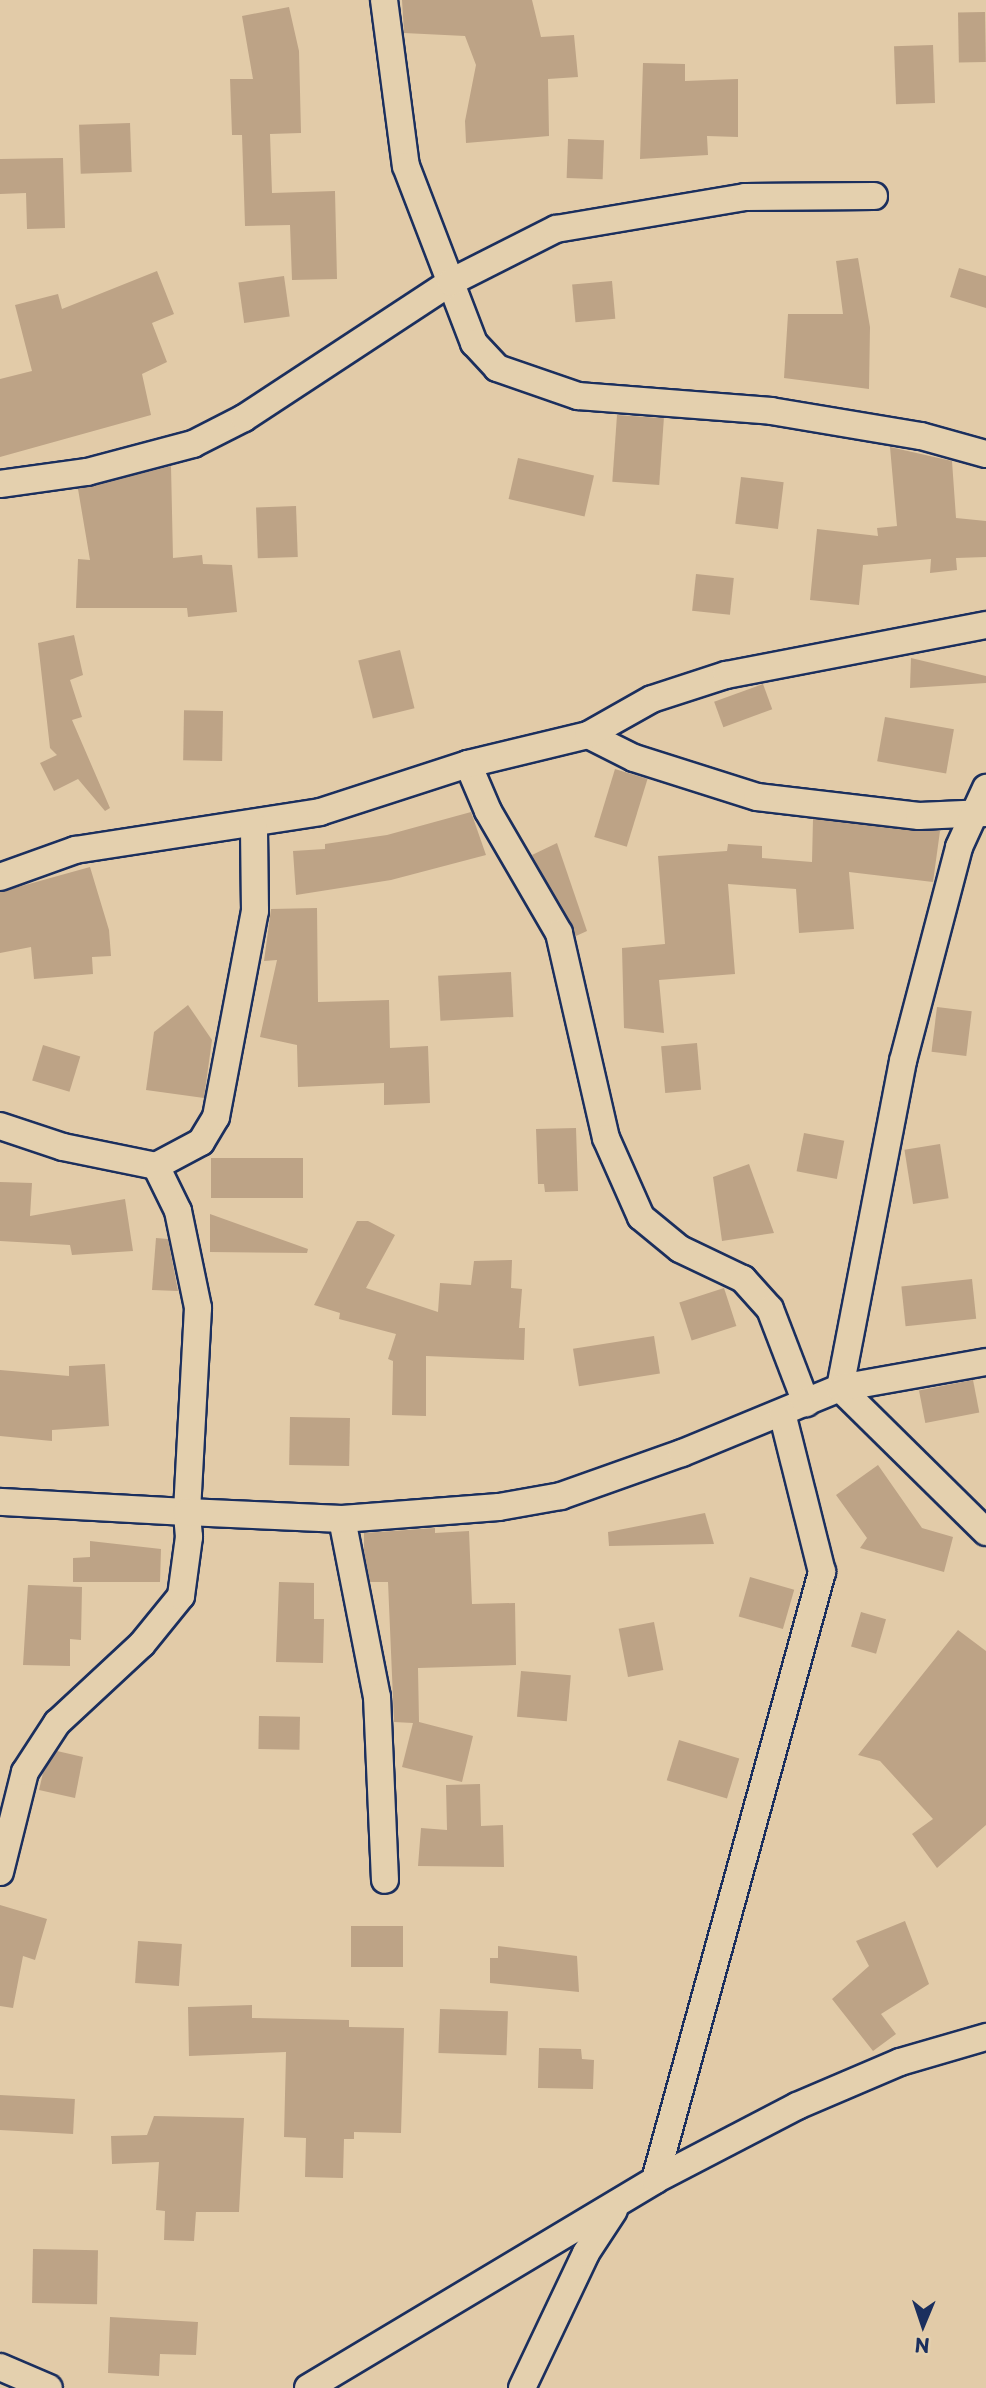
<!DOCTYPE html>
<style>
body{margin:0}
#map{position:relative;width:986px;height:2388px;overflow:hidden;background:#e2cba8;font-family:"Playpen Sans",sans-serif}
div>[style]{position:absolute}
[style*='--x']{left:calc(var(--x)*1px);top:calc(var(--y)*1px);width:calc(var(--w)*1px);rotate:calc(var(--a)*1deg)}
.building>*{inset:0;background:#bda386;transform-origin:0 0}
.roads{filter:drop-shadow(2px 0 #1b2f5e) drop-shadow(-2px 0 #1b2f5e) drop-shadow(0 2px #1b2f5e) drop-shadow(0 -2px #1b2f5e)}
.street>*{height:26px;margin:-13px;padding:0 13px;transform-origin:13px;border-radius:13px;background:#e4d0ae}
span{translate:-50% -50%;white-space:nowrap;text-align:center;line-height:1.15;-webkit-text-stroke:6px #e4d0ae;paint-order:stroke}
.north{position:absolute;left:888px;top:2290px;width:70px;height:70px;-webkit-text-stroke:5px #e4d0ae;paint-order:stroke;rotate:182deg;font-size:19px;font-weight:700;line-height:28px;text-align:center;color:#1b2f5e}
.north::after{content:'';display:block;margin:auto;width:24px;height:32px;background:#1b2f5e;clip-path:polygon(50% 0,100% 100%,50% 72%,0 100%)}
</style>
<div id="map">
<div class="building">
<div style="clip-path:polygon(402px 0,532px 0,541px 37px,574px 35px,578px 77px,548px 79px,549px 136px,466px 143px,465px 121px,476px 65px,465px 36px,404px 33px)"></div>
<div style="clip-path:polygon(289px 7px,299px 51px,301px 133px,270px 134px,272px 193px,335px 191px,337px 279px,292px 280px,290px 225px,245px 226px,242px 135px,232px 135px,230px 79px,253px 79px,242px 16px)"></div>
<div style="left:985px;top:12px;width:50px;height:27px;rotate:89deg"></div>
<div style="left:933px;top:45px;width:58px;height:39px;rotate:88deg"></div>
<div style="clip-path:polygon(643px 63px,685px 64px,685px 81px,738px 79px,738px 137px,707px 136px,708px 155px,640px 159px)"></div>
<div style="left:130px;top:123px;width:49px;height:51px;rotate:88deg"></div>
<div style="left:568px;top:139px;width:36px;height:39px;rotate:2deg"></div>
<div style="clip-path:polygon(63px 158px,65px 228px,27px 229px,26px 193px,0 194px,0 159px)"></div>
<div style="clip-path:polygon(858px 258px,870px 327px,869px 389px,784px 378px,788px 314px,843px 314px,836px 261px)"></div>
<div style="clip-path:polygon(959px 268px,986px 276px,986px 308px,950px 297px)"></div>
<div style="clip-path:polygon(157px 271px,174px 314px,152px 323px,167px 362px,142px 374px,151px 415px,0 457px,0 379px,32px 371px,15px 305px,58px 294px,62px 309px)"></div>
<div style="left:284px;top:276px;width:41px;height:46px;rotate:82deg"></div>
<div style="left:612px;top:281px;width:38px;height:40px;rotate:85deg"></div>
<div style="left:617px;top:415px;width:47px;height:67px;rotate:4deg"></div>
<div style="clip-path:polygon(890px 447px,952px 461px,956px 518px,986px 521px,986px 557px,956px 558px,957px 570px,930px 573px,931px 559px,863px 565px,859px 605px,810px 600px,817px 529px,878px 536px,877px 528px,897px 526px)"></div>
<div style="left:518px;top:458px;width:78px;height:42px;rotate:13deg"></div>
<div style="clip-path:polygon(171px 466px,173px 558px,202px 555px,203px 564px,232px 565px,237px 612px,188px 617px,187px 608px,76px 608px,78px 559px,90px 560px,78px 489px)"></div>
<div style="left:741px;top:477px;width:43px;height:47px;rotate:7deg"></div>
<div style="left:296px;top:506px;width:51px;height:40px;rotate:88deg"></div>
<div style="left:696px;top:574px;width:38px;height:37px;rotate:6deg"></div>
<div style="clip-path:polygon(74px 635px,83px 675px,70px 680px,82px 717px,72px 720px,110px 808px,105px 811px,78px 779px,54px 791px,40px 763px,57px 755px,50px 748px,38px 643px)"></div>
<div style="left:400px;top:650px;width:60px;height:43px;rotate:76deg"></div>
<div style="clip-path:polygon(911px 658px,986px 676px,986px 683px,910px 688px)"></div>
<div style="left:763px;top:684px;width:27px;height:52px;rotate:70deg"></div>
<div style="left:223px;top:711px;width:50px;height:39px;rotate:91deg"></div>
<div style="left:885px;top:717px;width:70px;height:45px;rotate:10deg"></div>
<div style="left:615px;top:769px;width:34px;height:71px;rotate:17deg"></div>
<div style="clip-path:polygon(471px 812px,486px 855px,391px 880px,296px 895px,293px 851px,325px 849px,325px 844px,387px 835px)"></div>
<div style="clip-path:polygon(813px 819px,940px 831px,933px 882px,849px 872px,854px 929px,799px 933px,796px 889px,728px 884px,735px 974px,659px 980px,664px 1033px,624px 1028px,622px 948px,665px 944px,658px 856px,727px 851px,728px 844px,762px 846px,762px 858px,812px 862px)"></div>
<div style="clip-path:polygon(557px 843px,587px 931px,576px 936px,532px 855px)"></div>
<div style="clip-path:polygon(90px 867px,109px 930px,111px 956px,92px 957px,93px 974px,34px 979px,31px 947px,0 953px,0 892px)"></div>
<div style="clip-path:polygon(317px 908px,318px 1002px,389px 1000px,390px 1048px,428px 1046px,430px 1103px,384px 1105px,384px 1083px,298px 1087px,297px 1045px,260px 1037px,277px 960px,264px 961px,271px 909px)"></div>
<div style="left:511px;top:972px;width:45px;height:73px;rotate:87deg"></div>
<div style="clip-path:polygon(188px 1005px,212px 1040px,204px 1098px,146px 1090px,154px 1032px)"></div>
<div style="left:937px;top:1007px;width:35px;height:45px;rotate:7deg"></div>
<div style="left:697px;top:1043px;width:47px;height:36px;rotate:85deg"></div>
<div style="left:43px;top:1045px;width:39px;height:37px;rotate:17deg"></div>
<div style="clip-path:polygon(576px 1128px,578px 1191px,545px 1192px,544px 1184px,538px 1184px,536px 1129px)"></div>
<div style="left:804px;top:1133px;width:41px;height:39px;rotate:11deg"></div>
<div style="left:940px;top:1144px;width:55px;height:36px;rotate:81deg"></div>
<div style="left:211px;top:1158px;width:92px;height:40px"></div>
<div style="clip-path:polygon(749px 1164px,774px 1233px,722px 1241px,713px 1177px)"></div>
<div style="clip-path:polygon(0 1182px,32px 1183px,30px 1216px,125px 1199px,133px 1251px,72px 1255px,70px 1245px,0 1241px)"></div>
<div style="clip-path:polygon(210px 1214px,308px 1249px,307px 1253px,210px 1252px)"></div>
<div style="clip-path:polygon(357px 1221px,368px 1221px,395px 1235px,366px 1288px,438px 1312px,440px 1283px,471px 1285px,474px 1261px,512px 1260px,511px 1288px,522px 1289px,519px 1328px,525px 1328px,524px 1360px,426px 1356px,426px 1416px,392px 1415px,393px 1361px,388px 1359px,396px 1334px,339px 1319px,340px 1313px,314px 1305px)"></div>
<div style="clip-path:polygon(156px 1238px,168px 1239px,178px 1291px,152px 1290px)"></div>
<div style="left:972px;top:1279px;width:40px;height:71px;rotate:84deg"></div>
<div style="left:724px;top:1288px;width:40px;height:47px;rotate:72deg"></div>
<div style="left:654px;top:1336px;width:38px;height:82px;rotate:81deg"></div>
<div style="clip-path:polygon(105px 1364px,109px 1426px,52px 1430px,52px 1441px,0 1436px,0 1370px,69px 1376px,69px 1366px)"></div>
<div style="left:973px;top:1380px;width:33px;height:55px;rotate:79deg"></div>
<div style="left:290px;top:1417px;width:60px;height:48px;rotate:1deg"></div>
<div style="clip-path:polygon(878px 1465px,922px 1528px,953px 1537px,944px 1572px,860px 1548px,867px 1538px,836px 1495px)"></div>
<div style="clip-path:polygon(705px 1513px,714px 1544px,609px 1546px,608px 1532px)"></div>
<div style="clip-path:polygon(435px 1528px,435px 1533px,469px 1531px,472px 1604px,515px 1603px,516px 1665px,418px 1668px,419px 1722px,473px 1736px,462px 1782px,402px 1767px,413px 1723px,394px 1722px,388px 1582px,370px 1582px,364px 1551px,364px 1533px)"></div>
<div style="clip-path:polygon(90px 1541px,161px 1549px,160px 1582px,73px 1582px,73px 1558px,90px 1557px)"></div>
<div style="left:750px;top:1577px;width:46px;height:41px;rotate:16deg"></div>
<div style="clip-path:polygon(279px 1582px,314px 1583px,314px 1619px,324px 1619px,323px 1663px,276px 1662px)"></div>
<div style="clip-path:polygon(28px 1585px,82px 1587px,81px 1640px,70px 1639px,70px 1666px,23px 1665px)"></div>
<div style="left:861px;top:1612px;width:26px;height:36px;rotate:16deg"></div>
<div style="left:654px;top:1622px;width:49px;height:36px;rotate:79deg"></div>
<div style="clip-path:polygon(958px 1630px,986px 1651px,986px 1825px,937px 1868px,912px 1834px,933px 1819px,880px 1761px,858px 1755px)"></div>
<div style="left:521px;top:1671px;width:50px;height:46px;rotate:5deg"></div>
<div style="left:259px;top:1716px;width:41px;height:33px;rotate:1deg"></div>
<div style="left:679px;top:1740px;width:63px;height:42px;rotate:17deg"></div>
<div style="clip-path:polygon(57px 1751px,83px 1757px,75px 1798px,39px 1790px,43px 1773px)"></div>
<div style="clip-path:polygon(480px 1784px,481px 1826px,503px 1825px,504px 1867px,418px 1866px,421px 1828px,447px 1830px,446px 1785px)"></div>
<div style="clip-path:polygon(0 1905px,47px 1919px,35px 1960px,23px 1956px,13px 2008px,0 2006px)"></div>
<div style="clip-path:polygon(905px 1921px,929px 1984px,881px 2014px,896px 2034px,873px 2051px,832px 1999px,869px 1966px,856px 1941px)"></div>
<div style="left:351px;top:1926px;width:52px;height:41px"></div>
<div style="left:138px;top:1941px;width:44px;height:42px;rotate:4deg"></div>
<div style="clip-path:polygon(498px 1946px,577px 1956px,579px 1992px,490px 1983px,490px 1958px,498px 1958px)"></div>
<div style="clip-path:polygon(252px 2005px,252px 2018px,349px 2020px,349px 2027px,404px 2028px,401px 2133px,354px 2132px,354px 2139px,344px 2139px,343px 2178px,305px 2177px,306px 2138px,284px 2137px,286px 2052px,189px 2056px,188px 2007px)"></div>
<div style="left:440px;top:2009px;width:68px;height:44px;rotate:2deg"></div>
<div style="clip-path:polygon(539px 2048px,581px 2049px,582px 2059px,594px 2060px,593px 2089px,538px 2088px)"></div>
<div style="left:0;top:2095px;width:75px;height:35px;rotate:3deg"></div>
<div style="clip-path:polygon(154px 2116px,244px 2118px,239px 2212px,196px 2212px,194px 2241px,164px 2240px,165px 2211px,156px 2210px,159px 2162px,112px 2164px,111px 2136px,147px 2135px)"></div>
<div style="left:33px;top:2249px;width:65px;height:54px;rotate:1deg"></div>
<div style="clip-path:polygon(110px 2317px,198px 2322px,196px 2355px,160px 2354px,159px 2376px,108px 2373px)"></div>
</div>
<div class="roads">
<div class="street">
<div style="--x:384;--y:0;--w:167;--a:82.5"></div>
<div style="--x:406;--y:166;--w:190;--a:69"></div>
<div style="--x:474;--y:343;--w:34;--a:47"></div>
<div style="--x:497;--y:368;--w:86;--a:19.1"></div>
<div style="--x:578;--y:396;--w:194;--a:4.4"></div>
<div style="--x:771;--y:411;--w:152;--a:9.5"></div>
<div style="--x:921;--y:436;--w:67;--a:15.5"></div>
<div style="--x:0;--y:484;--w:88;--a:-7.9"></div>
<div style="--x:87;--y:472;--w:110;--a:-14.8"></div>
<div style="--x:193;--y:444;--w:57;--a:-27"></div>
<div style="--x:244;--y:418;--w:248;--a:-33.3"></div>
<div style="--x:451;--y:282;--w:118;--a:-26.8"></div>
<div style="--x:556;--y:229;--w:192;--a:-9.6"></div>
<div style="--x:745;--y:197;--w:129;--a:-0.4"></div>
<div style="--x:588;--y:735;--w:51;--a:26.6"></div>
<div style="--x:634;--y:758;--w:129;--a:17.6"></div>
<div style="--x:757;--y:797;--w:163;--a:6.7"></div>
<div style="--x:919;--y:816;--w:67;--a:-2.6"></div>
<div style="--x:468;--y:764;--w:51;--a:66.9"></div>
<div style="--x:488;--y:811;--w:141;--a:59.8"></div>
<div style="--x:559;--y:933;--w:210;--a:77.1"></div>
<div style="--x:606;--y:1138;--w:86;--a:66.1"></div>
<div style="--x:641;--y:1217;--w:50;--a:39.4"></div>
<div style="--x:680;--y:1249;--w:70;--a:25.5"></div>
<div style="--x:743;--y:1279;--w:40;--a:48"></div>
<div style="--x:770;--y:1309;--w:101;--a:69"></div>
<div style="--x:0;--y:877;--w:80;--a:-19.8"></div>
<div style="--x:75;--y:850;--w:248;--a:-8.8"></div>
<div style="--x:320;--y:812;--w:156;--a:-18"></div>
<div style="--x:468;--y:764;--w:123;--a:-13.6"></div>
<div style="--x:588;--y:735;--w:73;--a:-29.4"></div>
<div style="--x:652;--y:699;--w:78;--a:-18"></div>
<div style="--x:726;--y:675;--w:265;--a:-10.9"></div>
<div style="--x:0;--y:1126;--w:66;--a:18.4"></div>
<div style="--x:63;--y:1147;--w:95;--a:11.5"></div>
<div style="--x:156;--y:1166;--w:50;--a:63.9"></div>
<div style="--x:178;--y:1211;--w:99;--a:78.3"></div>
<div style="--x:198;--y:1308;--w:204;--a:93.1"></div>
<div style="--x:187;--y:1512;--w:187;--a:-176.9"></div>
<div style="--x:156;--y:1166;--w:51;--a:-28.1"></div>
<div style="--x:201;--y:1142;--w:29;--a:-59"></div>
<div style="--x:216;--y:1117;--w:210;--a:-79.3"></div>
<div style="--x:255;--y:911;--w:85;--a:-90.7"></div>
<div style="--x:840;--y:1388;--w:333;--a:-79.1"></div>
<div style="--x:903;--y:1061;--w:221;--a:-75.3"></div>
<div style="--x:959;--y:847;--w:65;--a:-65.4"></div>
<div style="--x:840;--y:1388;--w:205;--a:44.6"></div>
<div style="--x:342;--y:1519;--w:181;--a:78.9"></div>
<div style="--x:377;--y:1697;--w:183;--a:87.5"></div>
<div style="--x:0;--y:1872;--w:103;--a:-76"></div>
<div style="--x:25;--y:1772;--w:59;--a:-56.9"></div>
<div style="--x:57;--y:1723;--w:116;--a:-42.9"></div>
<div style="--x:142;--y:1644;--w:62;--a:-50.9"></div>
<div style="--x:181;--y:1596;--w:60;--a:-82.3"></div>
<div style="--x:189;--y:1537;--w:25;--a:-95"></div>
<div style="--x:187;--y:1512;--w:155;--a:2.6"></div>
<div style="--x:342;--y:1519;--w:157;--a:-4.4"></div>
<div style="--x:499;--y:1507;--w:63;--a:-10.1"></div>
<div style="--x:561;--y:1496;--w:128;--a:-19.6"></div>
<div style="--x:682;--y:1453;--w:171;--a:-22.4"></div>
<div style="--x:840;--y:1388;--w:148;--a:-10.1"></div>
<div style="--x:655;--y:2180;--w:631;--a:-74.64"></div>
<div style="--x:822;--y:1572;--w:164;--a:-104.1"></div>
<div style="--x:0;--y:2367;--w:53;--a:23.2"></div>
<div style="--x:308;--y:2388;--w:405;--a:-30.9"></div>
<div style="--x:655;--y:2180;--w:160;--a:-27.5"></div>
<div style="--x:797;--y:2106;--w:112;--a:-23.1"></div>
<div style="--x:900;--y:2062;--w:90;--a:-16.2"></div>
<div style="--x:522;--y:2388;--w:149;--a:-64.6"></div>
<div style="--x:586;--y:2253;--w:51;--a:-56.9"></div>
</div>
</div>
<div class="north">N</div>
</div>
